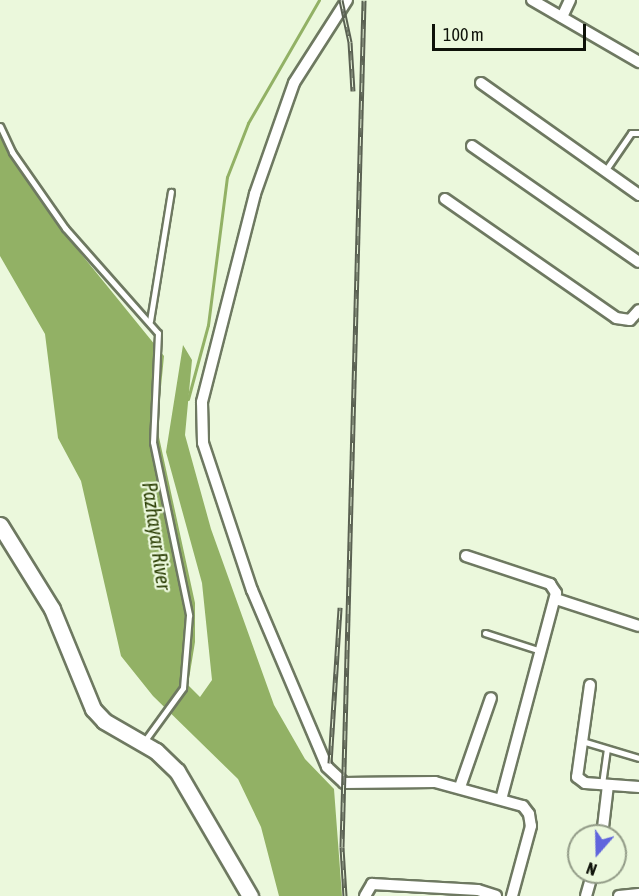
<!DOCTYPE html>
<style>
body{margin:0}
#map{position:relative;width:639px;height:896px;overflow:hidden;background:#ebf8dc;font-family:"Asap Condensed",sans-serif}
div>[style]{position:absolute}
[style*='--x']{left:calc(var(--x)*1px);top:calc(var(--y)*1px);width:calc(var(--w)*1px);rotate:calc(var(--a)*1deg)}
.water>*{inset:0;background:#92b165}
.stream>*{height:3px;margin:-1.5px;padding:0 1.5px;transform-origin:1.5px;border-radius:1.5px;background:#92b165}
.roads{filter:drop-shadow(2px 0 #6e7961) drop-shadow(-2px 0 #6e7961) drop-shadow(0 2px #6e7961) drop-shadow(0 -2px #6e7961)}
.lane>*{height:5px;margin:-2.5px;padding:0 2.5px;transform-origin:2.5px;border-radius:2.5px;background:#fff}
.street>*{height:10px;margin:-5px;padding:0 5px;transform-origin:5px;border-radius:5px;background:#fff}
.secondary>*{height:15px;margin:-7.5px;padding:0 7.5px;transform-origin:7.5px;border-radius:7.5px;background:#fff}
.rail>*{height:5px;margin-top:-2.5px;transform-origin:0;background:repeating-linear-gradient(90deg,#ebf8dc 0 9px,#5a6152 0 18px);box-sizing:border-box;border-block:2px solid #5a6152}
span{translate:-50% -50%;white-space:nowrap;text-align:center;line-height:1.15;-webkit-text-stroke:4.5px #ebf8dc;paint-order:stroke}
.water-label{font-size:20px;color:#2b3e04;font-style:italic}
.north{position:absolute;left:567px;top:824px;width:60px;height:60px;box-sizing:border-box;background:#ebf8dc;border:2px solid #939c88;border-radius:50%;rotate:200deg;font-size:16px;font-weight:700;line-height:24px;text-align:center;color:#0e1209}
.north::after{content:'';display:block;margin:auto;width:21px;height:27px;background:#6065dd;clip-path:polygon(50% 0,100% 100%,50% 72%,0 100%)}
.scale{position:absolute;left:432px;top:24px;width:154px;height:27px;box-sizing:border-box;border:3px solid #0e1209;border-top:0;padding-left:8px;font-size:18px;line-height:21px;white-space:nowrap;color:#0e1209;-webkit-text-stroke:4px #ebf8dc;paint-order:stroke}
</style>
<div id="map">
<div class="water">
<div style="clip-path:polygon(0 136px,82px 255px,164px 356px,157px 428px,195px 603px,195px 642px,188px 685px,200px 697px,212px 680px,202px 583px,166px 452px,183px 345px,192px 360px,185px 435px,211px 529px,274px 705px,305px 759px,334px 789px,342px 896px,279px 896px,261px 827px,238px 779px,153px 696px,121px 656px,81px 481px,58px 438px,45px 334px,0 256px)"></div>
</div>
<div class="stream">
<div style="--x:188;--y:399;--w:77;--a:-74.9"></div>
<div style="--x:208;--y:325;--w:149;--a:-82.7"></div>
<div style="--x:227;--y:177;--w:58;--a:-68.7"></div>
<div style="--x:248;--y:123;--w:142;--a:-60"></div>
</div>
<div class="roads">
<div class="lane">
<div style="--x:0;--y:126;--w:29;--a:65"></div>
<div style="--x:12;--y:152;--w:93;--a:55.1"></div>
<div style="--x:65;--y:228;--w:140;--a:48.5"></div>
<div style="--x:158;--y:333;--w:109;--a:92.6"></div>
<div style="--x:153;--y:442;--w:177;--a:78.2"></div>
<div style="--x:189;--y:615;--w:73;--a:94.7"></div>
<div style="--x:183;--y:688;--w:68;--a:126"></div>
<div style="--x:605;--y:171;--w:46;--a:-55.6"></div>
<div style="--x:631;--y:133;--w:8;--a:0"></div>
<div style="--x:150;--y:321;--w:131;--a:-80.8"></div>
<div style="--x:485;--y:633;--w:59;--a:17.8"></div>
<div style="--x:582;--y:741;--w:59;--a:16.6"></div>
<div style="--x:602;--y:784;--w:35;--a:-82"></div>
</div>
<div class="street">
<div style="--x:347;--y:0;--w:98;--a:122.6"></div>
<div style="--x:294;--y:83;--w:118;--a:109.4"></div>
<div style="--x:255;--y:194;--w:215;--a:104.3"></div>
<div style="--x:202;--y:402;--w:41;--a:88.6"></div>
<div style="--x:203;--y:443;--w:155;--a:71.6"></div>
<div style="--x:252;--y:590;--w:192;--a:67"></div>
<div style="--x:327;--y:767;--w:23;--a:43"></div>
<div style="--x:344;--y:783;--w:91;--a:-0.6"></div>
<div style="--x:435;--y:782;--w:91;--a:15.3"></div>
<div style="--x:523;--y:806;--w:10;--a:53"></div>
<div style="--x:529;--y:814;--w:12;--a:81"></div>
<div style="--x:531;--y:826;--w:73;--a:105.2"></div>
<div style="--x:532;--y:0;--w:124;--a:30.1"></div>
<div style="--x:562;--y:17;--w:19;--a:-65"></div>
<div style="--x:481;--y:83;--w:194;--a:35.3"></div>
<div style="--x:472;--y:146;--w:203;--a:34.8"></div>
<div style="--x:445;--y:199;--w:208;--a:34.8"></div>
<div style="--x:616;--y:318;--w:14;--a:8"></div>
<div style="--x:630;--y:320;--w:13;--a:-48"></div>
<div style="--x:466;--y:556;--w:89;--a:18.4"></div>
<div style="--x:550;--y:584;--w:11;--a:56"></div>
<div style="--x:556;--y:593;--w:213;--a:104.9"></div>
<div style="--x:556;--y:599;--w:87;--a:18"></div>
<div style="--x:590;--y:685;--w:93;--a:98"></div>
<div style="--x:577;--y:777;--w:10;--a:37"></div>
<div style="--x:585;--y:783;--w:54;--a:4.2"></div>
<div style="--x:460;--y:787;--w:94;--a:-70.8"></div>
<div style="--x:602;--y:836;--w:51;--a:-83.3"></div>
<div style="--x:365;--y:896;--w:14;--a:-60"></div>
<div style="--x:372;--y:884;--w:106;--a:3.2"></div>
<div style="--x:478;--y:890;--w:19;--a:18"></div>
<div style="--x:586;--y:896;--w:25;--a:-74"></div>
<div style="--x:619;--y:896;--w:20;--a:-6"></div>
</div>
<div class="secondary">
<div style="--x:0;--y:525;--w:99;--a:58.2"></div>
<div style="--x:52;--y:609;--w:108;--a:67.7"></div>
<div style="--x:93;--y:709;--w:16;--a:47"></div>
<div style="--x:104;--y:721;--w:60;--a:30"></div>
<div style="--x:156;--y:751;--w:29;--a:44"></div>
<div style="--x:177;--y:771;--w:145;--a:59.7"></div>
</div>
</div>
<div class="rail">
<div style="--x:341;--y:0;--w:43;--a:77.9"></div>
<div style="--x:350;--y:42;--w:49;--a:86.5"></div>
<div style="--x:330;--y:763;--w:156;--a:-86.3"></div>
<div style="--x:345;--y:896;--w:49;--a:-93.5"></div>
<div style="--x:342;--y:847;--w:847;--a:-88.51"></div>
</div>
<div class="water-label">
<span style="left:157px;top:536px;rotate:82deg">Pazhayar River</span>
</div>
<div class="north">N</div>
<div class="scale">100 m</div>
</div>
